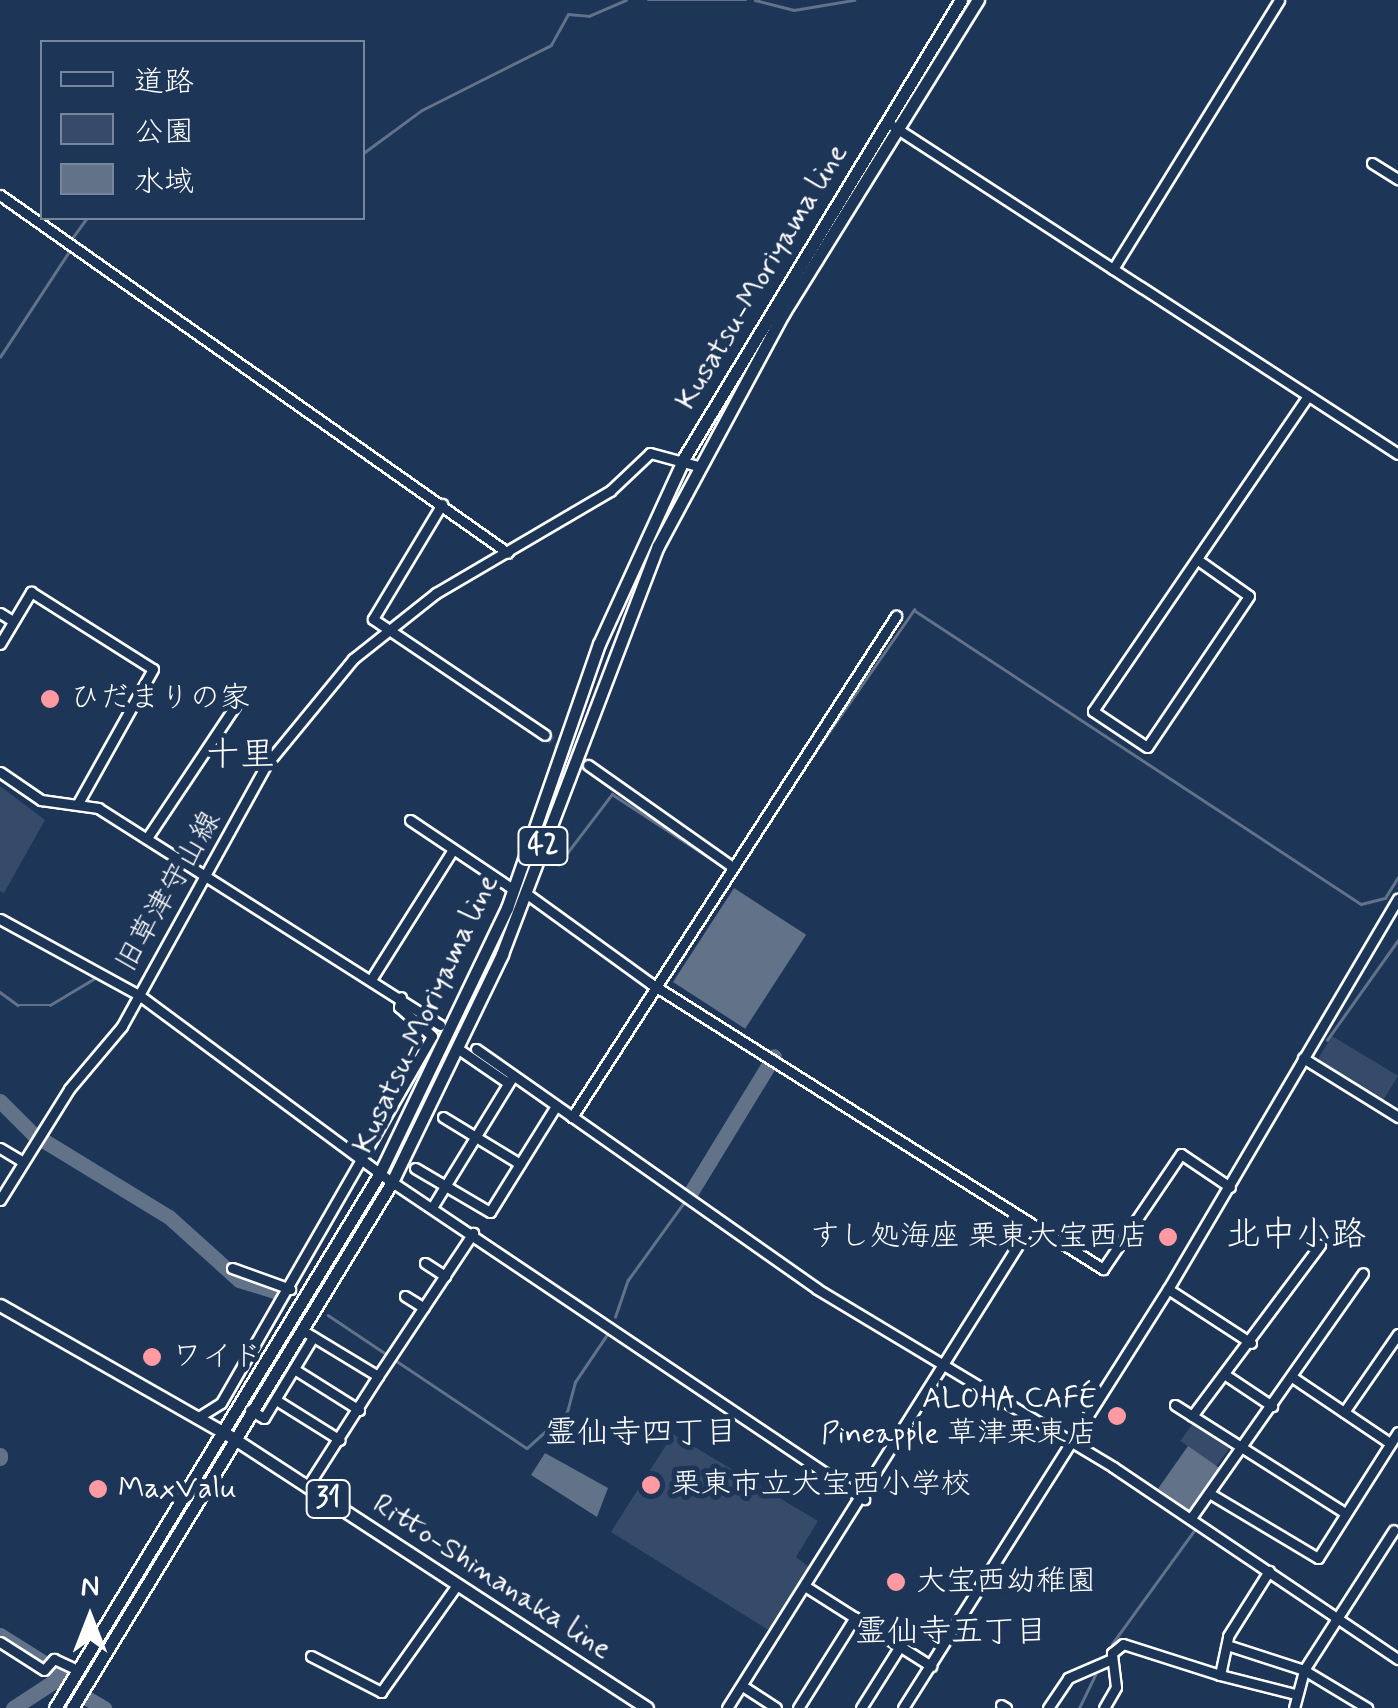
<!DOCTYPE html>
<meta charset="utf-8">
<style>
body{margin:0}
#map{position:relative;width:1398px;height:1708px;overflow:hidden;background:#1d3557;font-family:Mynerve,"Klee One",sans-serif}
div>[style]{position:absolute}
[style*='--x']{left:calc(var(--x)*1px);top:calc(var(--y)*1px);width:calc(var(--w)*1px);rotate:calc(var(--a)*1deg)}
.green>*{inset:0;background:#364b69;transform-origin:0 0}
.water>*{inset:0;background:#617289;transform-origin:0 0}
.stream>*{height:2.5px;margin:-1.25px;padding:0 1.25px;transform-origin:1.25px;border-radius:1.25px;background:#617289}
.river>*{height:15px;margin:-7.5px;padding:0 7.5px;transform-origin:7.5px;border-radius:7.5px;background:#617289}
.minor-tunnel>*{height:9px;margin-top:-4.5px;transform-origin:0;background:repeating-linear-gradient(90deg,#344968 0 9px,transparent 0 13.5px)}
.roads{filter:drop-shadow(2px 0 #fff) drop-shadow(-2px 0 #fff) drop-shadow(0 2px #fff) drop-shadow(0 -2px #fff)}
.minor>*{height:9px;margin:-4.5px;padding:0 4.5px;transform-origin:4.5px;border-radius:4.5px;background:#1d3557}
.major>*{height:11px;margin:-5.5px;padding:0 5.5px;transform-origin:5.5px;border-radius:5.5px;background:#1d3557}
.dots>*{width:28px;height:28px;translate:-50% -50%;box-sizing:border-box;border:5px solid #1d3557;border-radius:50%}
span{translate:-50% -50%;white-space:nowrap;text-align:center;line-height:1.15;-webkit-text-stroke:10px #1d3557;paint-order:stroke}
.shield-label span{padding:2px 8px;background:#1d3557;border:2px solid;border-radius:8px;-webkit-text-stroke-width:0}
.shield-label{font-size:28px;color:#fff;font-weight:700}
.street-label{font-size:30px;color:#fff}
.poi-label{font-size:30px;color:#fff}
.left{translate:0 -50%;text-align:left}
.right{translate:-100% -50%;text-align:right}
.neighbourhood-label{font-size:32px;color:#fff}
.quarter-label{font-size:35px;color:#fff}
.legend{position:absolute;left:40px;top:40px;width:325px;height:180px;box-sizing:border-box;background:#1d3557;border:2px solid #77869a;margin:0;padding:12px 18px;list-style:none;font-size:30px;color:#fff}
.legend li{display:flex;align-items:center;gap:20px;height:50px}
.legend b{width:50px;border:2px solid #77869a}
.north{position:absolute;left:40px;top:1568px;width:100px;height:100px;-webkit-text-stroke:8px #1d3557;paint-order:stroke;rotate:0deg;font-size:28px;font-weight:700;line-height:40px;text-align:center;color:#fff}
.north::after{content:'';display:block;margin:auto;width:35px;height:45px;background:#fff;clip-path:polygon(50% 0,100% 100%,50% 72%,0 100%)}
</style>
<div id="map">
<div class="green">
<div style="clip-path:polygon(0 786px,45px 820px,4px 893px,0 891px)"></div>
<div style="left:1332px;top:1036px;width:77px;height:29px;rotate:31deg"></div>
<div style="left:1193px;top:1423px;width:44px;height:22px;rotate:35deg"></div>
<div style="clip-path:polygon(673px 1434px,818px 1521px,796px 1557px,809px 1567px,770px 1631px,611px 1532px)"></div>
</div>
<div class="water">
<div style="left:734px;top:888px;width:86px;height:112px;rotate:33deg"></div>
<div style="left:1188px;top:1446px;width:39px;height:52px;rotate:35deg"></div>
<div style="clip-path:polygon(545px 1453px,608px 1488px,597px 1517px,531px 1475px)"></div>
</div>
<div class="stream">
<div style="--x:648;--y:0;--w:98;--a:0"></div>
<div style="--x:755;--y:0;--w:40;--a:14.4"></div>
<div style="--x:794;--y:10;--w:61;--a:-9.5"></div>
<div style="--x:362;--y:154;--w:74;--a:-36.3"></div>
<div style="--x:422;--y:110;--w:144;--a:-26.7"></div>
<div style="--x:551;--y:45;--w:35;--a:-61"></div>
<div style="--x:568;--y:14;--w:21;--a:5"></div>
<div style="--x:589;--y:16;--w:40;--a:-23.4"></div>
<div style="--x:73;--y:237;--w:24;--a:-54"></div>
<div style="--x:0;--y:357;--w:128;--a:-56.8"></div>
<div style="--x:788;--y:791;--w:221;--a:-55.2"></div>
<div style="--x:914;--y:610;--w:535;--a:33.33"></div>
<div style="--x:1361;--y:904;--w:25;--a:-14"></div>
<div style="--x:1385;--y:898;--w:25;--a:-58"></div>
<div style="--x:455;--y:856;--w:47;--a:34.7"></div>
<div style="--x:558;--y:865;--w:89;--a:-52.7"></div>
<div style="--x:612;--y:794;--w:128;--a:33.2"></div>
<div style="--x:0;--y:992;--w:22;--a:36"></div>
<div style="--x:18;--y:1005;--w:32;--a:0"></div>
<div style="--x:50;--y:1005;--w:52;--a:-31"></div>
<div style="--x:1327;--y:1040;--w:123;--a:-54.6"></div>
<div style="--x:328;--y:1315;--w:239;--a:33.8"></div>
<div style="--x:527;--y:1448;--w:54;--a:-42"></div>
<div style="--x:567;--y:1412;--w:31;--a:-75"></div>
<div style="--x:575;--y:1382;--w:59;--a:-56"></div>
<div style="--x:615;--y:1317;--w:39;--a:-71"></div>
<div style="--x:628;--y:1280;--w:97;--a:-54.2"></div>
<div style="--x:1112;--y:1644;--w:143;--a:-54.1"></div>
<div style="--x:1079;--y:1708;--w:46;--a:-64"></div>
</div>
<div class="river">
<div style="--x:0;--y:1101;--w:47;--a:45"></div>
<div style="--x:33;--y:1134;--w:159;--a:31.4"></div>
<div style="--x:169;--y:1217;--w:94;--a:42"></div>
<div style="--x:239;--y:1280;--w:47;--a:17.3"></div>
<div style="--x:691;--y:1192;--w:159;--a:-58.6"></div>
<div style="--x:0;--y:1455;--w:3;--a:90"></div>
<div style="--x:0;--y:1635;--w:71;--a:32.3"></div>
<div style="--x:60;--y:1673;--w:8;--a:120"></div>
<div style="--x:56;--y:1680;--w:56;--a:30.3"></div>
<div style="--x:13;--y:1708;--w:51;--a:-33.1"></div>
</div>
<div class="minor-tunnel">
<div style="--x:545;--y:735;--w:52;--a:34.9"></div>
</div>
<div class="roads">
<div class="minor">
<div style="--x:893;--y:126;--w:602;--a:33"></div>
<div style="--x:1372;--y:163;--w:31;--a:32"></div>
<div style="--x:0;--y:195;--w:621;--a:35.17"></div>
<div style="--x:1113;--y:269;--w:316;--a:-58.3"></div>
<div style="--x:442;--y:504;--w:134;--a:121"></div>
<div style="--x:373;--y:619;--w:207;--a:34"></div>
<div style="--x:1198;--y:560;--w:62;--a:35.2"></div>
<div style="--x:1249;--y:596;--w:182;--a:124"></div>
<div style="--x:1147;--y:747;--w:65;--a:-146.3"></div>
<div style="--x:1093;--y:711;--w:381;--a:-55.7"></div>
<div style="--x:0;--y:613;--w:15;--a:32"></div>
<div style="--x:0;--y:644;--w:61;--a:-59.2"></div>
<div style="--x:31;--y:592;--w:144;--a:32.3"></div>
<div style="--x:153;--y:669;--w:154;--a:119.2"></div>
<div style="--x:588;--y:765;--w:174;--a:35.2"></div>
<div style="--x:0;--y:772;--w:50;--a:34.3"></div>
<div style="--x:41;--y:800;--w:58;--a:8"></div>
<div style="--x:98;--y:808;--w:405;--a:32.4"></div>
<div style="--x:410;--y:820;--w:125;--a:33.9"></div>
<div style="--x:147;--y:838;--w:159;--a:-56.3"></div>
<div style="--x:527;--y:894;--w:152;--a:35.9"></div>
<div style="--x:650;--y:983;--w:536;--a:32.27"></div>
<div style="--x:1103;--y:1269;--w:139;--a:-55.9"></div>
<div style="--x:1181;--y:1154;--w:59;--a:34"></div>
<div style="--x:0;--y:919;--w:158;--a:28.7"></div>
<div style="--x:139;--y:995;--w:315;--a:36.5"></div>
<div style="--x:392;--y:1182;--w:569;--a:33.89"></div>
<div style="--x:372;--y:978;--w:150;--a:-57.8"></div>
<div style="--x:476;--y:1049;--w:417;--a:35.1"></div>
<div style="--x:817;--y:1289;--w:345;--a:31"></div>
<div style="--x:1113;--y:1467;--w:344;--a:34"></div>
<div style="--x:460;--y:1050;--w:58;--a:34.5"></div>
<div style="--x:1303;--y:1058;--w:112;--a:31.8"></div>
<div style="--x:443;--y:1117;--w:90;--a:31.4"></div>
<div style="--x:572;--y:1117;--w:597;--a:-57.11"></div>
<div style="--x:0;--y:1148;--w:27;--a:31"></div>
<div style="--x:415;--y:1168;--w:87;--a:30.4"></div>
<div style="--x:490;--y:1212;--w:125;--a:-58.1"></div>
<div style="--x:0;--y:1200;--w:131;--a:-58.1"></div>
<div style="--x:69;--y:1089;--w:82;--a:-49.9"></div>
<div style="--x:122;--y:1026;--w:298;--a:-61.1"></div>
<div style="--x:266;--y:765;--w:137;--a:-50.6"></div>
<div style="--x:353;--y:659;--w:106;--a:-38.5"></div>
<div style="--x:436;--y:593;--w:202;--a:-30.4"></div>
<div style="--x:610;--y:491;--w:55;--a:-43.5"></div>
<div style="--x:650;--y:453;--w:50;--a:15.2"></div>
<div style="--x:433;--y:1206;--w:153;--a:-58.4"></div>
<div style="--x:425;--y:1263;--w:24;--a:33"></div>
<div style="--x:232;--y:1268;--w:62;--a:19.9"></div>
<div style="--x:1168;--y:1289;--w:99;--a:33"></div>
<div style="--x:405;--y:1296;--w:22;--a:32"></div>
<div style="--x:302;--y:1330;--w:89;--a:31.2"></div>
<div style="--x:378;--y:1376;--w:132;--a:122.6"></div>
<div style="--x:294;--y:1369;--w:77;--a:32.2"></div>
<div style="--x:1224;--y:1374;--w:58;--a:33.7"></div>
<div style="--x:378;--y:1376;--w:172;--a:-56.4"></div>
<div style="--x:1292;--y:1377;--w:118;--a:34"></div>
<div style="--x:276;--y:1400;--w:75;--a:32"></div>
<div style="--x:1175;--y:1405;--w:201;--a:32.4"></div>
<div style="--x:250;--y:1410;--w:16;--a:30"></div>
<div style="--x:264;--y:1418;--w:95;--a:-58.8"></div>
<div style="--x:1344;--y:1412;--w:95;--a:-55.3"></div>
<div style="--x:1192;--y:1416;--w:214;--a:-53.2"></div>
<div style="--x:197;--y:1418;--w:28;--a:-32"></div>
<div style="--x:221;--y:1403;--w:423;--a:-60.1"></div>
<div style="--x:432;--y:1036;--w:44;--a:-138.7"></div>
<div style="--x:399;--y:1007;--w:10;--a:-79"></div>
<div style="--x:1209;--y:1493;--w:127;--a:30.8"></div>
<div style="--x:1318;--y:1558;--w:149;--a:-57.6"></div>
<div style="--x:1191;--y:1518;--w:299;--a:-54.9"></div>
<div style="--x:808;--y:1588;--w:146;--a:32.4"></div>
<div style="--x:0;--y:1642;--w:52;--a:32.5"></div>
<div style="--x:44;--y:1670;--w:15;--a:-48"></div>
<div style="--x:54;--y:1659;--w:26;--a:25"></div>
<div style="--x:1227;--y:1645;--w:81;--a:18"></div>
<div style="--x:1304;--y:1670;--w:166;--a:-57.3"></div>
<div style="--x:311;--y:1656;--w:79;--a:27.2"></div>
<div style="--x:381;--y:1692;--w:131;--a:-54.6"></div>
<div style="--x:1220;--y:1675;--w:77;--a:14.2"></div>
<div style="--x:744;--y:1687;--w:38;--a:33"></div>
<div style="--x:1001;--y:1705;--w:6;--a:31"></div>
<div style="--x:727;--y:1708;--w:569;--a:-57.85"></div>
<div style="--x:798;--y:1708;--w:107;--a:-57.9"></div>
<div style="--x:861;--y:1708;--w:73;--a:-57.8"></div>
<div style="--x:903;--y:1708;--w:496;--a:-57.7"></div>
<div style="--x:1168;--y:1289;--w:453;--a:-59.5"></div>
<div style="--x:1048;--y:1708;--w:36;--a:-56"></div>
<div style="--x:1068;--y:1678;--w:48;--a:-23.4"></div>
<div style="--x:1104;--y:1708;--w:24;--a:-60"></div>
<div style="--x:1116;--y:1687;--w:34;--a:-97"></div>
<div style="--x:1112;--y:1653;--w:14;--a:-39"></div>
<div style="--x:1123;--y:1644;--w:102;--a:17.7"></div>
<div style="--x:1220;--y:1675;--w:40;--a:-78"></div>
<div style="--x:1228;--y:1636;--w:77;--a:-57.8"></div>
<div style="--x:1294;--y:1708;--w:39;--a:-75"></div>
<div style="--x:1304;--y:1670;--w:74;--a:31.1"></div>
</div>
<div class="major">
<div style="--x:0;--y:1305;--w:268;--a:29.7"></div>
<div style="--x:233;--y:1438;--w:494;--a:33.1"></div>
<div style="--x:55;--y:1708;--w:626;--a:-58.72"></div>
<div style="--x:380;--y:1173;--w:294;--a:-64.4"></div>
<div style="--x:507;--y:908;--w:280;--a:-70.8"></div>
<div style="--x:599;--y:644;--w:205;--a:-65.4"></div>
<div style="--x:684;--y:458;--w:535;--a:-58.83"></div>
<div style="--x:72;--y:1708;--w:616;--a:-58.69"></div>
<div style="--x:392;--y:1182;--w:253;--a:-64.2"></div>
<div style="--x:502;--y:954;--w:437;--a:-69.1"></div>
<div style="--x:658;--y:546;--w:264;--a:-61.7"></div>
<div style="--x:783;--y:314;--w:370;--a:-58.2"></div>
</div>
</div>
<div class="dots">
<div style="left:50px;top:699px;background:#ff9aa2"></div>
<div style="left:1168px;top:1237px;background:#ff9aa2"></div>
<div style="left:152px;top:1357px;background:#ff9aa2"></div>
<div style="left:1117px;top:1416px;background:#ff9aa2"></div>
<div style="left:651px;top:1485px;background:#ff9aa2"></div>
<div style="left:98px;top:1489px;background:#ff9aa2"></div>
<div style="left:896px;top:1582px;background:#ff9aa2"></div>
</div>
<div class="shield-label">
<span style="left:543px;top:846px">42</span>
<span style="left:328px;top:1499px">31</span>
</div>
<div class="street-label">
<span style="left:762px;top:277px;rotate:-59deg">Kusatsu-Moriyama line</span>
<span style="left:169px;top:892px;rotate:-60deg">旧草津守山線</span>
<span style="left:426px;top:1014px;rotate:-65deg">Kusatsu-Moriyama line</span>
<span style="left:492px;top:1577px;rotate:33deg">Ritto-Shinanaka line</span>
</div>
<div class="poi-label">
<span class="left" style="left:70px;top:699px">ひだまりの家</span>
<span class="right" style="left:1148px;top:1237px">すし処海座 栗東大宝西店</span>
<span class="left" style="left:172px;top:1357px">ワイド</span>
<span class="right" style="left:1097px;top:1416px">ALOHA CAFÉ<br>Pineapple 草津栗東店</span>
<span class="left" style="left:671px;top:1485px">栗東市立大宝西小学校</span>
<span class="left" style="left:118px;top:1489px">MaxValu</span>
<span class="left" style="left:916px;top:1582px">大宝西幼稚園</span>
</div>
<div class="neighbourhood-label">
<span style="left:641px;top:1433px">霊仙寺四丁目</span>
<span style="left:951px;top:1632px">霊仙寺五丁目</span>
</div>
<div class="quarter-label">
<span style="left:240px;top:755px">十里</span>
<span style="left:1296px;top:1235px">北中小路</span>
</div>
<ul class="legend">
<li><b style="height:12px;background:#1d3557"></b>道路</li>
<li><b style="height:28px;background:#364b69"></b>公園</li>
<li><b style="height:28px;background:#617289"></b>水域</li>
</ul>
<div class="north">N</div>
</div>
